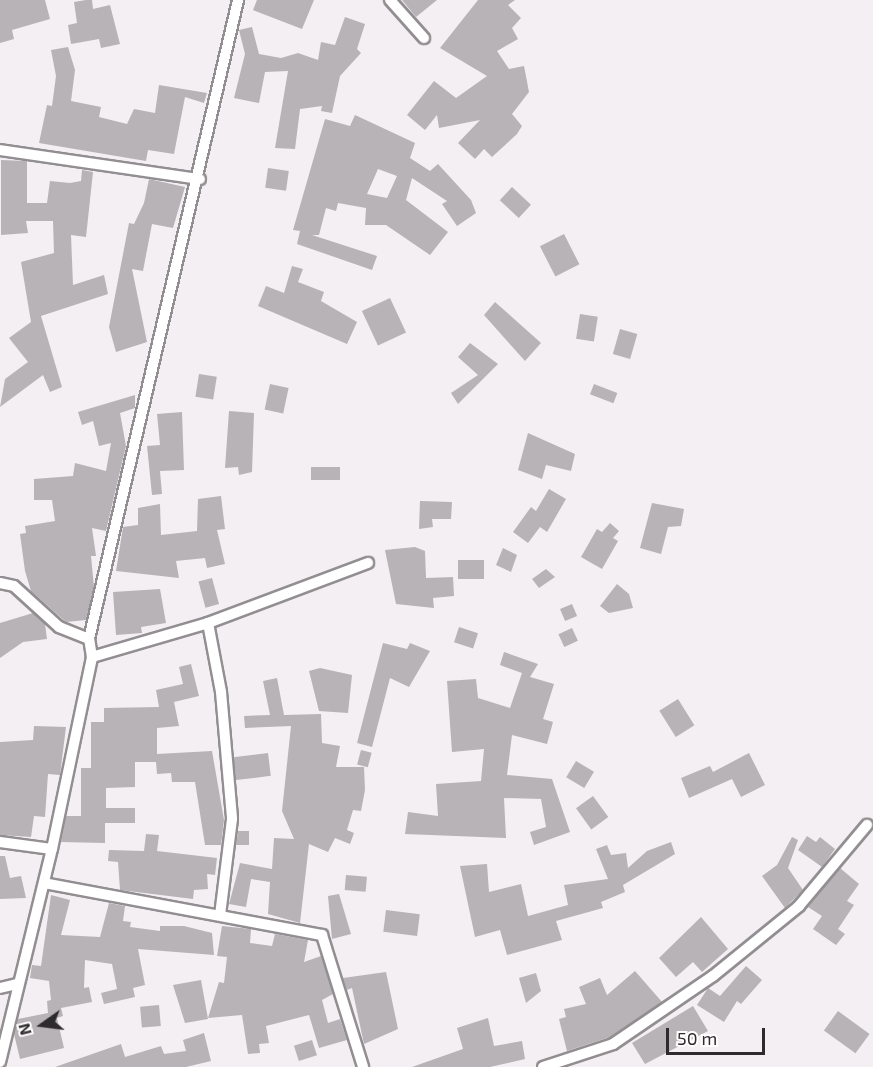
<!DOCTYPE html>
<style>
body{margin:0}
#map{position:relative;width:873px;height:1067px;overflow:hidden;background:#f3eff2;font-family:"Exo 2",sans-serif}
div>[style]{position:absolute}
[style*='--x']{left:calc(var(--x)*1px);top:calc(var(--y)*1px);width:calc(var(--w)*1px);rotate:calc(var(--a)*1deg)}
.building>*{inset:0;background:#b7b3b6;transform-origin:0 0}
.roads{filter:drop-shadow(2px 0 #928e91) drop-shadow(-2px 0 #928e91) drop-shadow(0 2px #928e91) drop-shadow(0 -2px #928e91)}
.minor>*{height:10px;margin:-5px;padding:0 5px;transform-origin:5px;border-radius:5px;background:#fff}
span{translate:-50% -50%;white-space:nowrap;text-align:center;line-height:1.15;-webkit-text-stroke:4.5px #fffdfe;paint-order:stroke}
.north{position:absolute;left:12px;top:995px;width:60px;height:60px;-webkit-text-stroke:4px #fffdfe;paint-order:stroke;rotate:256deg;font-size:16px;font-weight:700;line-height:24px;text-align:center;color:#2d2b2c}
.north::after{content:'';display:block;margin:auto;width:21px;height:27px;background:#2d2b2c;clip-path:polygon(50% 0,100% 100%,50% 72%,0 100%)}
.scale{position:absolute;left:666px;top:1028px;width:99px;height:27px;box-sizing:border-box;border:3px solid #2d2b2c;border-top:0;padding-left:8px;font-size:18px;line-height:21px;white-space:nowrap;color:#2d2b2c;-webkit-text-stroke:4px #fffdfe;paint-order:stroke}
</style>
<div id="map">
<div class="building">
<div style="clip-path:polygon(0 0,45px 0,50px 19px,12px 30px,14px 39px,0 43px)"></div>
<div style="clip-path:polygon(86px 0,92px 0,93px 9px,110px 5px,120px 44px,101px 48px,99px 39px,71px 44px,68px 25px,77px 23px,74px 2px)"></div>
<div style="clip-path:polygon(257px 0,314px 0,302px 29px,253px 10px)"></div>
<div style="clip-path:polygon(402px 0,437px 0,416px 17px)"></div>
<div style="clip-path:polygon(478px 0,515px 0,508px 5px,521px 18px,512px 28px,518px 39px,497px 51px,509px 69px,524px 66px,529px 92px,512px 114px,522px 126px,517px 134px,492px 157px,484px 149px,475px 159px,458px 143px,480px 120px,439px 128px,437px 115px,425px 130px,407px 115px,434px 81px,456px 98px,487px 76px,440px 48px)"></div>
<div style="clip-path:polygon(345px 17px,365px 24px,357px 49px,361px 53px,340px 76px,332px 113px,321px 111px,322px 106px,300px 109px,295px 149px,275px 148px,288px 71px,265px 72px,259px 103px,234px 98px,245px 54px,239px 30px,252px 27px,259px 54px,281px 58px,298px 53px,318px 60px,321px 42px,335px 45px)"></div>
<div style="clip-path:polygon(68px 47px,75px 70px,71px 101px,101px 107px,99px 117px,127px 124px,134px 109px,155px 113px,159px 85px,207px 93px,204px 103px,185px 97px,174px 154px,148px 150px,146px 161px,39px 143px,47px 105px,52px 106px,56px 76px,51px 50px)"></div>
<div style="clip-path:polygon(evenodd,355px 115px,415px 143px,410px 158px,430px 171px,438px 164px,471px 200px,476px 213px,457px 226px,442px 204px,447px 201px,412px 178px,406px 200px,448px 232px,430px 255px,386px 225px,365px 225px,366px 208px,338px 203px,336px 211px,326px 208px,319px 235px,312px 235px,377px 256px,372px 270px,297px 244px,300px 231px,293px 230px,325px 119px,350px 126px,355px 115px,378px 169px,397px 176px,387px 198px,367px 194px,378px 169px)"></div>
<div style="clip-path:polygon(1px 160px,27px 161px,27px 203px,47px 203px,50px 181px,70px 183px,81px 181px,82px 170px,93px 172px,86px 237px,71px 235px,73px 285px,104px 275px,108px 294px,41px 316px,62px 387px,50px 392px,43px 375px,0 407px,5px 379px,28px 362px,9px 338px,31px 322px,21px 262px,54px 253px,53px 221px,26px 221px,28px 233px,1px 235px)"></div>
<div style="left:268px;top:168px;width:21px;height:20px;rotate:8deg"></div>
<div style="clip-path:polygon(149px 179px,185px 187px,173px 228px,152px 224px,143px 271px,132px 269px,147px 342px,116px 352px,109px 327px,129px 223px,134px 224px,144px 203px)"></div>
<div style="left:512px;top:187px;width:26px;height:18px;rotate:43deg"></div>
<div style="left:564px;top:234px;width:34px;height:27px;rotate:63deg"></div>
<div style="clip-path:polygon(292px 266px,303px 269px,298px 282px,324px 292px,321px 301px,357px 322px,347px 344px,258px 306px,266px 286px,284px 293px)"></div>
<div style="left:390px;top:298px;width:38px;height:31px;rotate:65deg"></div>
<div style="clip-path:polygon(495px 302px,541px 343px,525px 361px,484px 315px)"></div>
<div style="left:580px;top:314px;width:18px;height:25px;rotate:9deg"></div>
<div style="left:620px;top:329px;width:18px;height:26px;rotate:16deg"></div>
<div style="clip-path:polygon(470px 343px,498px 364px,458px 404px,451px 393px,478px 375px,458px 357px)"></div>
<div style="left:199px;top:374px;width:18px;height:23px;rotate:9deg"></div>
<div style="left:270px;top:384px;width:19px;height:26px;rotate:12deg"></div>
<div style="left:594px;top:384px;width:25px;height:11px;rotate:21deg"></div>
<div style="clip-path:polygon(135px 395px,135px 408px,120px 413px,126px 446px,106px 531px,92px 528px,96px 556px,91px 556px,94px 587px,86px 620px,66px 622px,31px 591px,25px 571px,20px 534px,26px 533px,25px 526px,55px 521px,52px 500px,34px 500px,34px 479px,73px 476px,75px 463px,106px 471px,111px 443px,99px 446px,93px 421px,82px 425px,78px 412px)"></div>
<div style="clip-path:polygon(229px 411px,254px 413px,252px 472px,239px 475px,238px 467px,225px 468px)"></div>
<div style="clip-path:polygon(182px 412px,184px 470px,160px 471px,162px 494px,152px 495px,147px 446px,160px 445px,157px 414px)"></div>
<div style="clip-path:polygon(528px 433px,575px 454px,571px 471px,546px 465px,542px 479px,518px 470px)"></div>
<div style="left:340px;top:467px;width:13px;height:29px;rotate:90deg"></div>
<div style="clip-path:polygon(549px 489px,566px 499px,547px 532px,540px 527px,528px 543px,513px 532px,531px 507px,536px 511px)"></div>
<div style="clip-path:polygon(221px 496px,225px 529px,217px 530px,225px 564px,207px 568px,205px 558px,176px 561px,179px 578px,116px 571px,123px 527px,138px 525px,138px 508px,160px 504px,161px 535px,197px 531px,198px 499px)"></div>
<div style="clip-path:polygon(420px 501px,452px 502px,451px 519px,432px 519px,433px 527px,419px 529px)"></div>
<div style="clip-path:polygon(652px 503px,684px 509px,681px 526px,668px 527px,661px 554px,640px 548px)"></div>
<div style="clip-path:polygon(610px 523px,619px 531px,613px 538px,618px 541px,602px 569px,581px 557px,597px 529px,602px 532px)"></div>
<div style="clip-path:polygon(415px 547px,425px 551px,426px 578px,453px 577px,454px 596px,433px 598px,434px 608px,396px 604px,385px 550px)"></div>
<div style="clip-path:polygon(503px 548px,517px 555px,511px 572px,496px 565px)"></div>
<div style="left:458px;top:560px;width:26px;height:19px"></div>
<div style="clip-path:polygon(546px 569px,555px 577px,539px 588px,532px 579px)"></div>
<div style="left:212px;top:578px;width:27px;height:14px;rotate:75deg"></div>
<div style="clip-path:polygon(617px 584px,629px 594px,633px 608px,609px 613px,600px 606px)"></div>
<div style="clip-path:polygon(160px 589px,166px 623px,141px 627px,142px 633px,116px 635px,113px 592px)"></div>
<div style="left:572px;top:604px;width:13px;height:13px;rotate:67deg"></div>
<div style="clip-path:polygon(33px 613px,45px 624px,47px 639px,23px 642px,0 658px,0 623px)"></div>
<div style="left:459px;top:627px;width:20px;height:16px;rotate:18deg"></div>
<div style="left:572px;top:628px;width:14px;height:15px;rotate:65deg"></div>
<div style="clip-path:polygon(383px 643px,407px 649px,410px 643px,430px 651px,409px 687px,390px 678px,372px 747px,357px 743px)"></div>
<div style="clip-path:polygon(504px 652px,538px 664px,530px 677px,554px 684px,543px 719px,553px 722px,547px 744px,512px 735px,507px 775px,552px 779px,570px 832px,534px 845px,530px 832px,546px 827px,541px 799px,504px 798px,506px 838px,405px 834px,408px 812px,438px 816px,436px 784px,481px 781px,484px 749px,452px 752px,447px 681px,476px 679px,478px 698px,510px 708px,522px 673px,500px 665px)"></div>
<div style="clip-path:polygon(191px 664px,199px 696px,174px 702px,179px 726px,157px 728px,157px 754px,212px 751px,224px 820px,221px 845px,205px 845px,195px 782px,172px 782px,171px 773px,157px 774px,156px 762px,135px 762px,135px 787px,106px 788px,106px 808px,135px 808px,135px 823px,105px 823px,105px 843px,61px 842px,66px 816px,81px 816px,81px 768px,91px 768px,91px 722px,104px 722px,104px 708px,159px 707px,156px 690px,183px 684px,179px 667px)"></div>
<div style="clip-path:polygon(320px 668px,352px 675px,348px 713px,319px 711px,309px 671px)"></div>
<div style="clip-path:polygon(277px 678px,284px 715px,321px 714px,322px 743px,340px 746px,336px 767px,364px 767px,365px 790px,361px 811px,353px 810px,347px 830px,354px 833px,350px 844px,335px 838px,328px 852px,309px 844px,300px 923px,268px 914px,270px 882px,251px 879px,246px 907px,229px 904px,240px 863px,272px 869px,274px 838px,294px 839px,282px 811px,291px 726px,245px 728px,244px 716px,270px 715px,263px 681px)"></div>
<div style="left:678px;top:699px;width:31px;height:22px;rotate:58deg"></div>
<div style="clip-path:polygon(34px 726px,66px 727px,60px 775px,48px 774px,45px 817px,34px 816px,31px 837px,0 835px,0 742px,33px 740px)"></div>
<div style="left:361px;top:750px;width:11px;height:15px;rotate:15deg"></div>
<div style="left:268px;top:753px;width:23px;height:35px;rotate:83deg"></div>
<div style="clip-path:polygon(749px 753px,765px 785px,741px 797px,732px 779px,689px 798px,681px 778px,710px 766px,713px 772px)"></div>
<div style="left:576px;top:761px;width:21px;height:19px;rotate:31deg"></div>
<div style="left:593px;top:796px;width:26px;height:21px;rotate:54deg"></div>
<div style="clip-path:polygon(238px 831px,249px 831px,249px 845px,236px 845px)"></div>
<div style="clip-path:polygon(146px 834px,159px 835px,157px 851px,217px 858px,215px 875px,207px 874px,208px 889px,194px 890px,193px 899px,120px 890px,118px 862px,108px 861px,109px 850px,144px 851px)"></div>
<div style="clip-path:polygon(807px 836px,816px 842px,820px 837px,835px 849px,822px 867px,798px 850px)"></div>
<div style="clip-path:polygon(792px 837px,798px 840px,788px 868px,803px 890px,785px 908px,762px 876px,777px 865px)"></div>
<div style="clip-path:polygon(671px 842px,675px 854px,623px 885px,625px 892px,601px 902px,603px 908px,556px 921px,562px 940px,507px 955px,500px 930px,475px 937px,460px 866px,487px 864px,489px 892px,521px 884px,528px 916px,568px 905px,564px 885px,608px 879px,596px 849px,607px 845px,611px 855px,626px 853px,628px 868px,647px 851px)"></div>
<div style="clip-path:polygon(0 856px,5px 856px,10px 878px,21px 876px,26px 898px,0 899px)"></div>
<div style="clip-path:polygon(840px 868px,859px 884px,847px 901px,854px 905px,838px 929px,845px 934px,836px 945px,813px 929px,822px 916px,808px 907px)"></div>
<div style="left:346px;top:875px;width:21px;height:15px;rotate:5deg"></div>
<div style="clip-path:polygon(339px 894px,351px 934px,332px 939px,328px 896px)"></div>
<div style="clip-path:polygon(51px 895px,70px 900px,61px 935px,100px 937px,109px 903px,125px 906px,123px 921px,131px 922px,130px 927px,160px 931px,160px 926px,184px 926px,212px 933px,214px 955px,138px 949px,145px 985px,133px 988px,135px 997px,104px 1004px,101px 993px,117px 989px,112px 964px,85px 960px,84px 988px,89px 987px,92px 1002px,61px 1008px,63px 1016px,57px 1018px,64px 1048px,20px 1059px,14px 1034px,18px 1019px,48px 1013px,47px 1001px,51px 1000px,49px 981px,30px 978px,32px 965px,41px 966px)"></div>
<div style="left:386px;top:910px;width:34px;height:22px;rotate:7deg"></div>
<div style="clip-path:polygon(701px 917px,728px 949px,702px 972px,693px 962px,676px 977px,659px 958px)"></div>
<div style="clip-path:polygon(222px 926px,251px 929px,250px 943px,272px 946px,275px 934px,308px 940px,304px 962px,321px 956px,333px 994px,322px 1000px,328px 1023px,340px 1019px,347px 1040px,319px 1048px,309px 1015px,266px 1026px,269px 1043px,259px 1044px,260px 1053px,248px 1054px,242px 1015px,208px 1018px,219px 982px,224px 983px,227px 957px,217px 956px)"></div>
<div style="clip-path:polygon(746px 966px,762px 980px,741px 1004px,737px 1001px,724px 1022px,697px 1005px,708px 988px,720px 996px)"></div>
<div style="clip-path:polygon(635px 971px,662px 1002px,610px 1037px,567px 1051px,559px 1019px,566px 1017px,564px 1009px,586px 1004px,579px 987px,600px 978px,607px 995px)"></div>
<div style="clip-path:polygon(386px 972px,398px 1029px,364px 1044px,352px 988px,347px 990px,343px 978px)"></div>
<div style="clip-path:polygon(536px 973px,541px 991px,526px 1003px,519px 978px)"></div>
<div style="clip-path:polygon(201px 980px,208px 1019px,185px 1023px,173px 985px)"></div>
<div style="left:159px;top:1005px;width:21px;height:19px;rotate:85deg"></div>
<div style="clip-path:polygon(693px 1006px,708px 1031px,645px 1064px,632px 1043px)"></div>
<div style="left:838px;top:1011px;width:39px;height:24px;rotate:36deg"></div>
<div style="clip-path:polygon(488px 1018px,494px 1046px,522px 1041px,525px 1059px,490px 1067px,412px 1067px,463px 1049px,457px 1028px)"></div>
<div style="clip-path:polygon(204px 1033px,211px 1061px,186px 1067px,55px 1067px,121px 1044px,125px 1057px,161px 1046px,164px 1054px,186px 1051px,183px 1040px)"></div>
<div style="left:312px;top:1040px;width:16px;height:19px;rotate:72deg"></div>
</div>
<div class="roads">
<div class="minor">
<div style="--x:390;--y:0;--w:51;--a:48.2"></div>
<div style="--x:0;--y:150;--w:202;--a:8.3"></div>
<div style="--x:0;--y:583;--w:14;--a:12"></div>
<div style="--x:14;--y:586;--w:61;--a:42.3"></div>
<div style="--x:59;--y:627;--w:32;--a:22"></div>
<div style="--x:208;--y:623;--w:70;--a:79.3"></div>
<div style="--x:221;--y:692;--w:127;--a:85"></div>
<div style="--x:232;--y:819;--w:97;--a:97.1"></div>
<div style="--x:92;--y:657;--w:121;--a:-16.3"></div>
<div style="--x:208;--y:623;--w:171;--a:-20.6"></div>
<div style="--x:0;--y:842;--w:52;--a:7.7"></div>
<div style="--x:44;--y:883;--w:283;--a:10.6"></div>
<div style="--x:322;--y:935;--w:138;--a:72.7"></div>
<div style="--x:0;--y:988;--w:18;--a:-13"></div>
<div style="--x:0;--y:1062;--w:219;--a:-76.3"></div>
<div style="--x:52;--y:849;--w:196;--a:-78.2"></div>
<div style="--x:92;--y:657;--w:18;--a:-99"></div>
<div style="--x:89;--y:639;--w:656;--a:-76.87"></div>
<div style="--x:543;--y:1067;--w:74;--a:-18.2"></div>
<div style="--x:613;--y:1044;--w:121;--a:-34.2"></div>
<div style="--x:713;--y:976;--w:111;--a:-39.1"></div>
<div style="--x:799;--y:906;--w:106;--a:-50"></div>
</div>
</div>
<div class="north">N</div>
<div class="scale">50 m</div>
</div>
